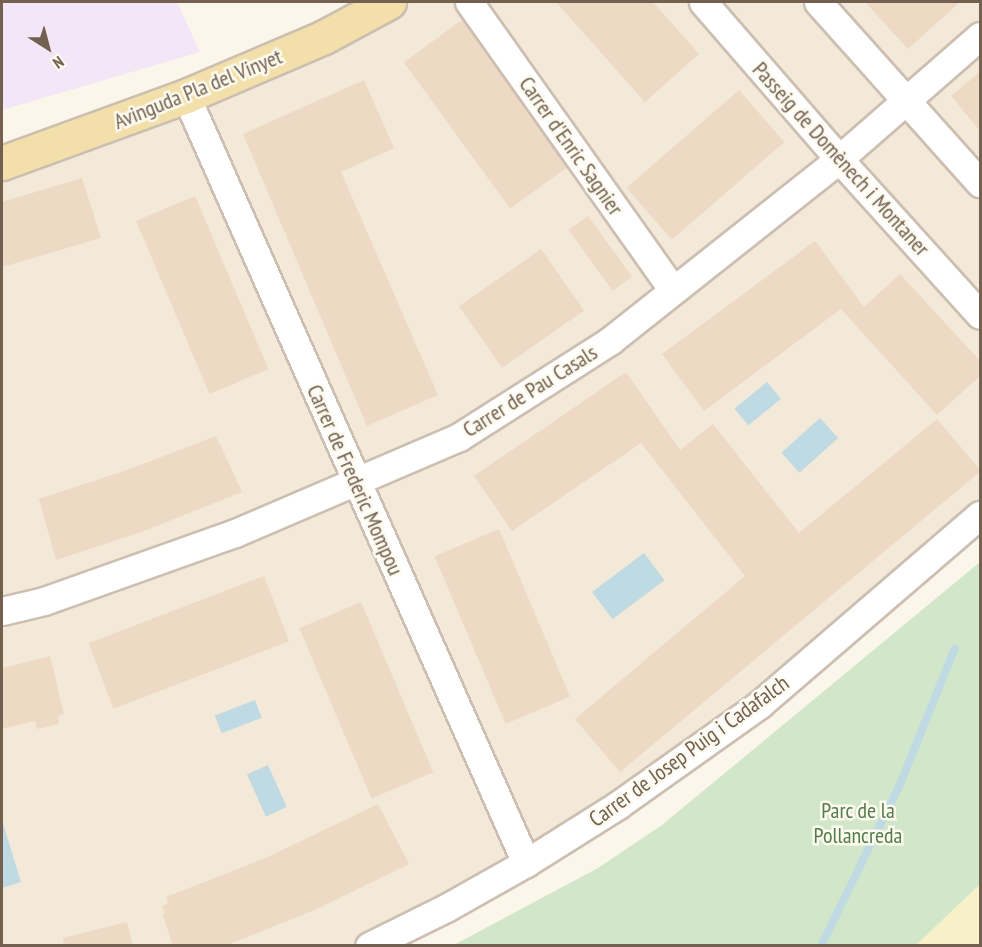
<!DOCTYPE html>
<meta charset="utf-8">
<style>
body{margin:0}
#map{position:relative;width:982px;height:947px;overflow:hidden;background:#fbf6ea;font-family:"PT Sans Narrow",sans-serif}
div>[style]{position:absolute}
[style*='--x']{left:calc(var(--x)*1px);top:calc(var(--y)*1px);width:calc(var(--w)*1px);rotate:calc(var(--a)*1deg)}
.residential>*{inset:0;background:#f2e9d9}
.education>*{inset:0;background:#f3e6f7}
.green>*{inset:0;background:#d2e7c9}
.sand>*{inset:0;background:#f6f1c8}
.water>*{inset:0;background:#c0dae3;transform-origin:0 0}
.stream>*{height:8px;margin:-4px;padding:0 4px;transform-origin:4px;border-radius:4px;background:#c0dae3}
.building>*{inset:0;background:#edd9c4;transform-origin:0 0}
.roads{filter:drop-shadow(2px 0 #ccbfb1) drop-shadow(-2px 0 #ccbfb1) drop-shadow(0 2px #ccbfb1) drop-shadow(0 -2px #ccbfb1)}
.minor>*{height:27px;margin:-13.5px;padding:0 13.5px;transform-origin:13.5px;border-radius:13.5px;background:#fff}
.major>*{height:33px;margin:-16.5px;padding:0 16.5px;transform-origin:16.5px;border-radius:16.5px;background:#f2dfa9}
span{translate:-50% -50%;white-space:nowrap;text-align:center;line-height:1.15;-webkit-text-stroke:5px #fdfaf0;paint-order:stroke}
.street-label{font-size:22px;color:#73604f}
.park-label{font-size:22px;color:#547d4b}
.frame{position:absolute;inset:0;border:3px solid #73604f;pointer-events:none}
.north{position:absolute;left:18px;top:18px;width:60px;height:60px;-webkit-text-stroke:4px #fdfaf0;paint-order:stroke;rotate:144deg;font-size:16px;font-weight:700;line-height:24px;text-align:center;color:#73604f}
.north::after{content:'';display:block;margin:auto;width:21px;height:27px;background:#73604f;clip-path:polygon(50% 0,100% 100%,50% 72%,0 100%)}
</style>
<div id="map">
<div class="residential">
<div style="clip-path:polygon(389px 2px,980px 2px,980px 515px,760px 704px,369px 945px,2px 945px,2px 163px)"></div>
</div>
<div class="education">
<div style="clip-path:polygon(2px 2px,177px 2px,200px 52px,2px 110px)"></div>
</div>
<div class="green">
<div style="clip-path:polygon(980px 562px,980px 945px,452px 946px,598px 868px,662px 825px)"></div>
</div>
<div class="sand">
<div style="clip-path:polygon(979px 885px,980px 945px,916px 945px)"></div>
</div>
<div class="water">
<div style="left:767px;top:382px;width:22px;height:42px;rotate:51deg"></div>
<div style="left:820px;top:418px;width:27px;height:52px;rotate:48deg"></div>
<div style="left:644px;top:553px;width:34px;height:65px;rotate:53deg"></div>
<div style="left:255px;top:700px;width:19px;height:43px;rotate:69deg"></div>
<div style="left:268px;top:765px;width:46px;height:23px;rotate:66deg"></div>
<div style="clip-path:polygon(2px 820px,21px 882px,2px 888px)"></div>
</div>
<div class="stream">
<div style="--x:821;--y:946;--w:182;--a:-64"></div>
<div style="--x:901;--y:782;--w:144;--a:-68.1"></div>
</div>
<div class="building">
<div style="clip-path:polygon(556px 2px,653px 2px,699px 54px,645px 102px)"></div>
<div style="clip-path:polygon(865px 2px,960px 2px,908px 49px)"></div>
<div style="left:462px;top:20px;width:181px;height:72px;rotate:54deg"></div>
<div style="clip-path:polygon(981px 71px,981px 132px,951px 96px)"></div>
<div style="clip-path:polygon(364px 80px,394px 148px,341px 172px,438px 395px,367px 426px,243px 134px)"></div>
<div style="left:739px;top:90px;width:69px;height:149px;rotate:49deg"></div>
<div style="clip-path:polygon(82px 178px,101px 238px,2px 267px,2px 202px)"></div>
<div style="left:195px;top:196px;width:188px;height:64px;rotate:67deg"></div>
<div style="left:588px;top:216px;width:75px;height:24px;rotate:54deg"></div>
<div style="clip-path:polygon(815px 241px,864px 307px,900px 274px,981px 362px,981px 375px,937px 415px,841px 309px,704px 411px,662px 354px)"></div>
<div style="left:541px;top:249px;width:75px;height:100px;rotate:55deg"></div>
<div style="clip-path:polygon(626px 372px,680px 450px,713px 424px,799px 533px,937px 419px,981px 471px,620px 772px,575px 719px,745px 576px,641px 443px,512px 531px,474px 476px)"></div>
<div style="clip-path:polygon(216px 436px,242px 492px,144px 531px,56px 560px,39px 499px,130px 469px)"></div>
<div style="left:499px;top:529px;width:182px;height:70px;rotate:67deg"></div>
<div style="left:264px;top:576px;width:70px;height:188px;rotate:69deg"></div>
<div style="left:361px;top:602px;width:185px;height:67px;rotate:67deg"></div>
<div style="clip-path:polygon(50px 656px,64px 714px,58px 716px,59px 724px,37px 729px,35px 721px,2px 729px,2px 668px)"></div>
<div style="clip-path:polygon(378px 804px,409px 864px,317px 909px,227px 945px,173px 945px,162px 913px,165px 913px,162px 906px,168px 903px,166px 897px,268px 857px)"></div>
<div style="clip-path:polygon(127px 922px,133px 945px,64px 945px,63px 938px)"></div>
</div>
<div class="roads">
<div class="minor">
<div style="--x:469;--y:2;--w:353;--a:54.7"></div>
<div style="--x:703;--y:2;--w:208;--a:49.1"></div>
<div style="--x:839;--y:159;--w:210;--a:47.9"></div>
<div style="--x:818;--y:2;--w:243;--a:48.2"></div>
<div style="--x:186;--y:96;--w:839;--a:66.09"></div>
<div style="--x:2;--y:611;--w:43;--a:-13.4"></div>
<div style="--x:44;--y:601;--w:203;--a:-19.6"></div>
<div style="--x:235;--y:533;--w:244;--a:-23.2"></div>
<div style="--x:459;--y:437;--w:180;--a:-32.5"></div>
<div style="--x:611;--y:340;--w:291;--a:-38.4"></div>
<div style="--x:839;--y:159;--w:187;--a:-41.1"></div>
<div style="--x:369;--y:946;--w:86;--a:-26.3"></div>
<div style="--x:446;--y:908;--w:92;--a:-29.4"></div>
<div style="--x:526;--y:863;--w:109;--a:-32.2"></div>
<div style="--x:618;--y:805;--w:174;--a:-35.4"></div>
<div style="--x:760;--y:704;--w:290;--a:-40.7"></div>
</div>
<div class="major">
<div style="--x:2;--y:163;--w:196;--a:-20"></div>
<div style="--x:186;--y:96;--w:150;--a:-23.1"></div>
<div style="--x:324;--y:37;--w:74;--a:-28.3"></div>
</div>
</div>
<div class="street-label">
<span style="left:198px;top:89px;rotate:-22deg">Avinguda Pla del Vinyet</span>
<span style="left:571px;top:146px;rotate:55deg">Carrer d'Enric Sagnier</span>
<span style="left:841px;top:159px;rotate:48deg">Passeig de Domènech i Montaner</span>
<span style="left:530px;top:391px;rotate:-32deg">Carrer de Pau Casals</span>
<span style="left:355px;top:480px;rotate:66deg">Carrer de Frederic Mompou</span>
<span style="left:689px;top:751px;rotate:-36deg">Carrer de Josep Puig i Cadafalch</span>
</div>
<div class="park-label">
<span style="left:858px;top:823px">Parc de la<br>Pollancreda</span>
</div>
<div class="frame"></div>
<div class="north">N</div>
</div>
